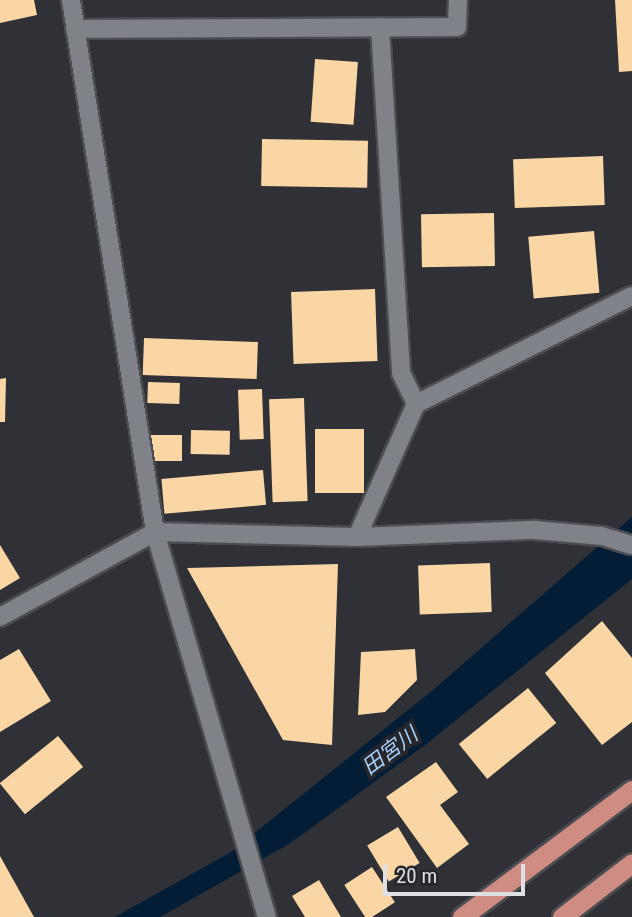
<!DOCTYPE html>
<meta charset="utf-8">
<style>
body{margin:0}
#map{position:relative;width:632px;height:917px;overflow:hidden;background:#2f3136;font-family:"Roboto Condensed","Noto Sans JP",sans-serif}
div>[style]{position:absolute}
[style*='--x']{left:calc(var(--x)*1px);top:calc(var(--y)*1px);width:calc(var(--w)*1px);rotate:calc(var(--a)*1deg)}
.water>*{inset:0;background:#041d36}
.building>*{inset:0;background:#f9d6a4;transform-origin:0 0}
.roads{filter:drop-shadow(2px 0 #4b4d51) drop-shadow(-2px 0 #4b4d51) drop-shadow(0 2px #4b4d51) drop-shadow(0 -2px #4b4d51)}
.minor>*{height:18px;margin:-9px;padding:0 9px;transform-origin:9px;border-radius:9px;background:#7f8288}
.trunk>*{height:19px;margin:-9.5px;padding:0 9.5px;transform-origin:9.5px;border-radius:9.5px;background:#ce8c82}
span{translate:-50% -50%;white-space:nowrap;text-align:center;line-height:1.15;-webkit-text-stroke:7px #25272c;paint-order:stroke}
.water-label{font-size:21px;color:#a8d1fc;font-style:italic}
.scale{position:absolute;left:383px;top:864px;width:142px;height:32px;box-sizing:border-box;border:4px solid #dee0e3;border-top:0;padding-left:9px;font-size:21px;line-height:24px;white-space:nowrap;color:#dee0e3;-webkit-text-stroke:5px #25272c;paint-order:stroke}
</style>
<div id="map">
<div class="water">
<div style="clip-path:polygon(632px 517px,632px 579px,425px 745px,289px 844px,160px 917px,115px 917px,231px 852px,433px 690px)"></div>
</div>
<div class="building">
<div style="clip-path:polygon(0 0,34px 0,37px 15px,0 23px)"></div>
<div style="clip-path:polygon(615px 0,632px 0,632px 71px,619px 72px)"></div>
<div style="left:315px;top:59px;width:43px;height:63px;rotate:4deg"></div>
<div style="left:262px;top:139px;width:106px;height:47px;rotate:1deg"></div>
<div style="left:603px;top:156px;width:49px;height:90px;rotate:88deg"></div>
<div style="left:494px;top:213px;width:53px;height:73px;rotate:89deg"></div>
<div style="left:594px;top:231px;width:62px;height:66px;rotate:85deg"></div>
<div style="left:375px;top:289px;width:72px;height:84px;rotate:88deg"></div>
<div style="left:144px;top:338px;width:114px;height:37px;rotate:2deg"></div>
<div style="clip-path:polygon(6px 378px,5px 422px,0 422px,0 379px)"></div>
<div style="left:148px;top:382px;width:32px;height:21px;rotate:2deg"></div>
<div style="left:262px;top:389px;width:50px;height:24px;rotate:88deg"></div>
<div style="left:304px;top:398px;width:103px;height:35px;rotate:88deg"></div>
<div style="left:364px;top:429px;width:64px;height:49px;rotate:90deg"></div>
<div style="left:191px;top:430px;width:39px;height:24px;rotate:1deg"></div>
<div style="left:182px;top:435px;width:26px;height:32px;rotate:90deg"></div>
<div style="left:263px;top:470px;width:35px;height:102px;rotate:85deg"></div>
<div style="clip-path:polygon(0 545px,20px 578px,0 590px)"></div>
<div style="left:490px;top:563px;width:49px;height:72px;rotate:88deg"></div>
<div style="clip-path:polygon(338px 564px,332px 745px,283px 740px,187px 568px)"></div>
<div style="clip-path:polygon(602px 621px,632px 658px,632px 722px,602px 745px,545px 673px)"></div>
<div style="clip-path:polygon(19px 649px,51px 701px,0 732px,0 660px)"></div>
<div style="clip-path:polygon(415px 649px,417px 680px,385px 712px,358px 715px,361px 652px)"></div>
<div style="left:528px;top:688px;width:45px;height:89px;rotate:51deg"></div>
<div style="left:58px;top:736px;width:40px;height:75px;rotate:51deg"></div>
<div style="clip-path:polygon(436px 762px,458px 792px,440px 805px,469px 844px,437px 868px,386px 797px)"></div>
<div style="left:398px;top:827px;width:42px;height:36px;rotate:59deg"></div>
<div style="clip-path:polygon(0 856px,34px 917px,0 917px)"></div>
<div style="left:372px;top:867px;width:42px;height:33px;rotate:57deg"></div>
<div style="clip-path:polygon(319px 880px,341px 917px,305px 917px,292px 896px)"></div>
</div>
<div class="roads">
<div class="minor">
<div style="--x:71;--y:0;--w:539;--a:81.03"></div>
<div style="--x:155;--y:532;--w:401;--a:73.8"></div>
<div style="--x:380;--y:27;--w:347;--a:86.5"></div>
<div style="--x:401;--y:373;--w:34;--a:64"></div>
<div style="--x:75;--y:29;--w:382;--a:-0.3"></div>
<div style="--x:457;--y:27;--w:27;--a:-88"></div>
<div style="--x:357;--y:537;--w:145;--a:-66.1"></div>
<div style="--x:416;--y:404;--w:241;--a:-26.6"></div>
<div style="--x:0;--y:617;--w:177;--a:-28.7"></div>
<div style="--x:155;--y:532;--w:202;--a:1.4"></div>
<div style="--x:357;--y:537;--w:178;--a:-2.3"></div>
<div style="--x:535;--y:530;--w:67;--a:5.1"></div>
<div style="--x:602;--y:536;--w:31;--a:17"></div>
</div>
<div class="trunk">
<div style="--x:462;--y:917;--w:212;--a:-36.8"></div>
<div style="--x:562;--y:917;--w:88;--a:-37.6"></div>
</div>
</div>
<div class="water-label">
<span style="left:390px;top:751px;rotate:-37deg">田宮川</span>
</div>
<div class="scale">20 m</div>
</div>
